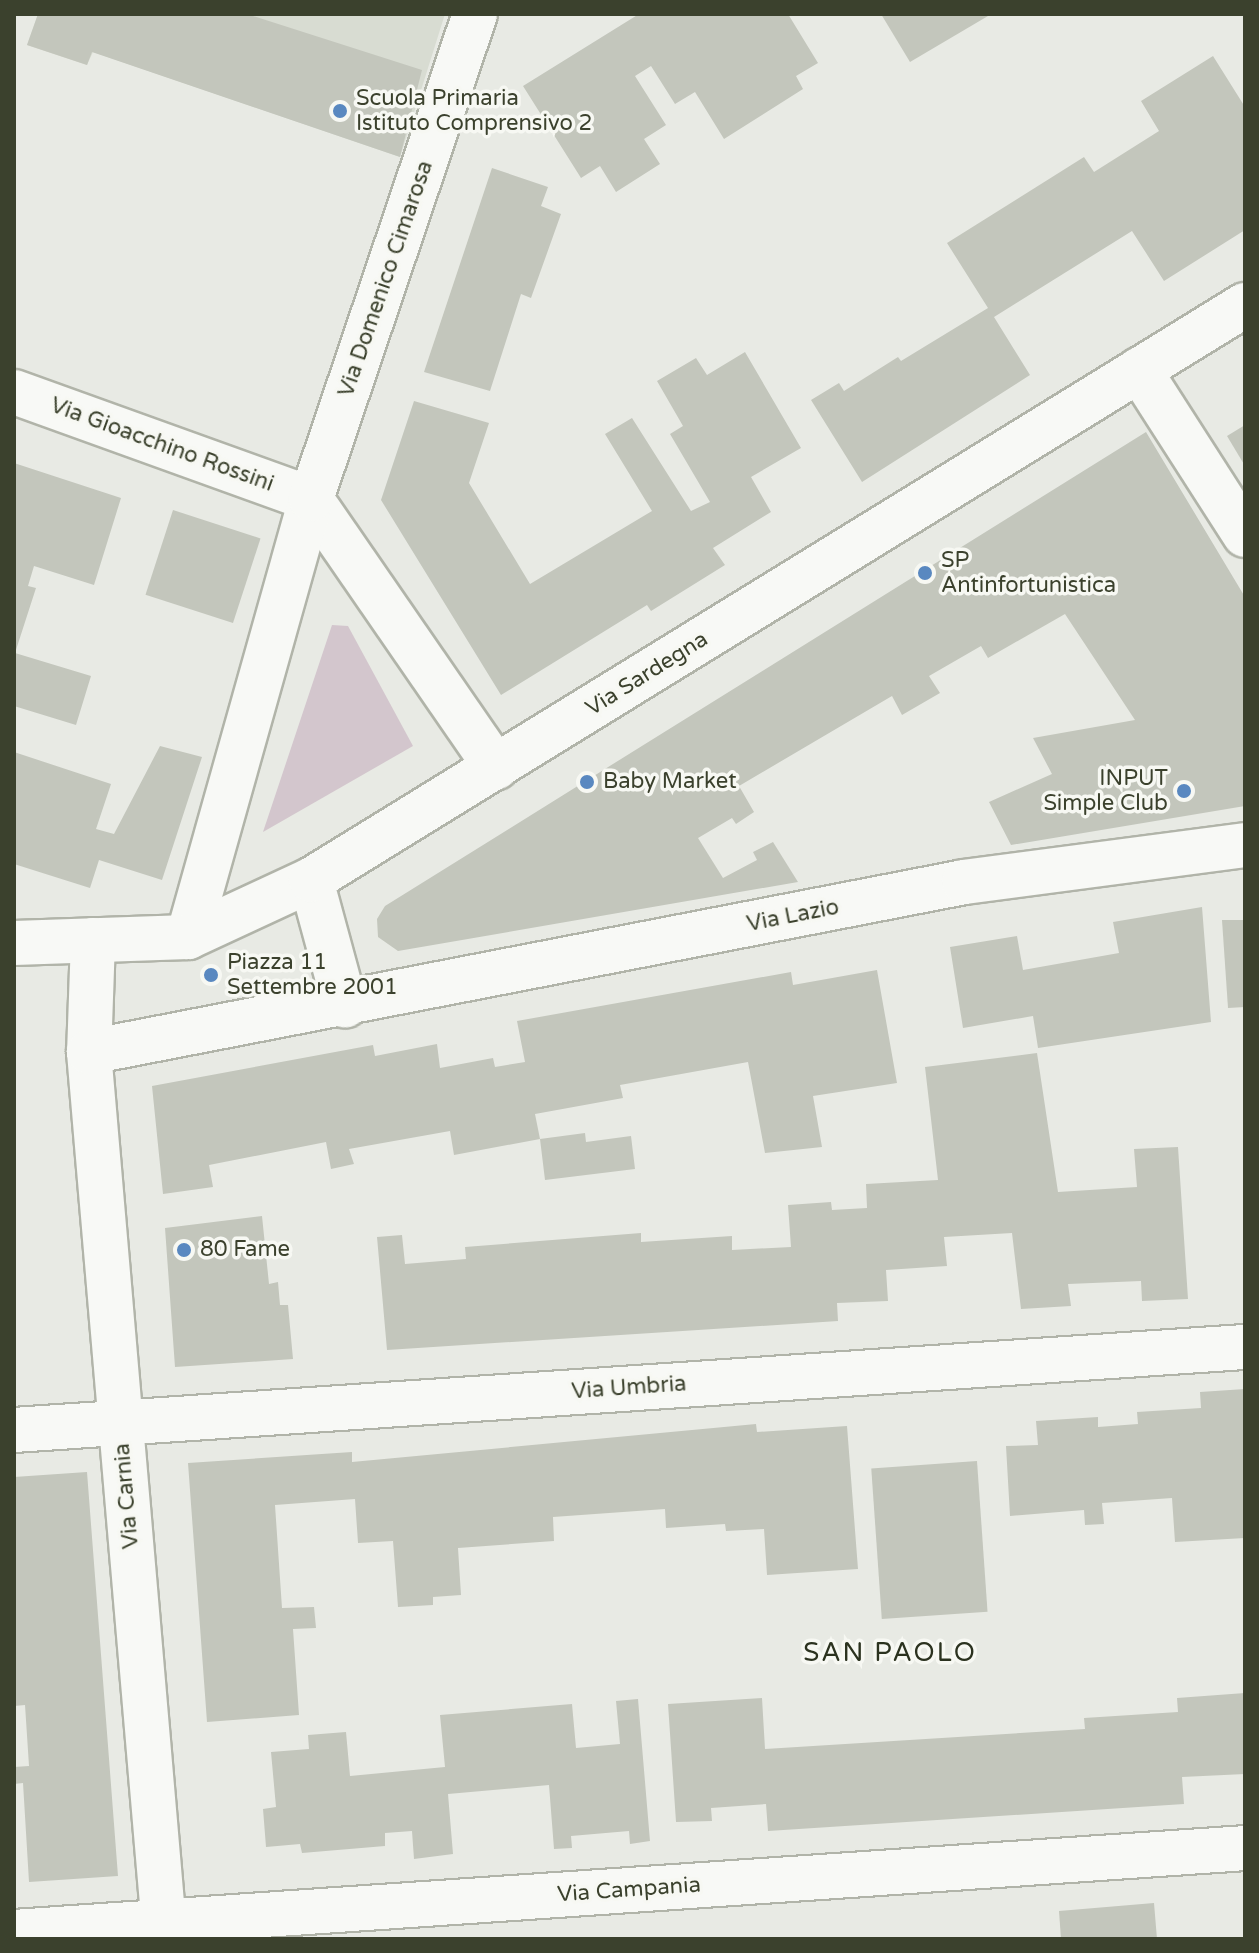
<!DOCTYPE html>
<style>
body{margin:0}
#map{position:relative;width:1259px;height:1953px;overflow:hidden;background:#e8eae4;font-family:"Varela Round",sans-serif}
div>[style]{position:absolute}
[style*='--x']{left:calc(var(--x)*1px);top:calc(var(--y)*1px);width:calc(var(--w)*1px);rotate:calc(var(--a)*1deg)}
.built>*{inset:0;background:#d8dcd2}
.green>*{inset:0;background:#d3c6cd}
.building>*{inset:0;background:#c3c6bc;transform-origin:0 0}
.roads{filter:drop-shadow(2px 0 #b1b4a9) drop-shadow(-2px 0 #b1b4a9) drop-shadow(0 2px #b1b4a9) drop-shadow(0 -2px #b1b4a9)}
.minor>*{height:44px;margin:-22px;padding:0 22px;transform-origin:22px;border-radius:22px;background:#f8f9f6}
.dots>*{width:22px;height:22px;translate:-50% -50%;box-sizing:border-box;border:4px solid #f7f8f3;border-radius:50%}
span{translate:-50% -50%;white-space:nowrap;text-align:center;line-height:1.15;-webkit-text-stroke:7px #f7f8f3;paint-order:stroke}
.poi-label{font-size:22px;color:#3b412d}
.left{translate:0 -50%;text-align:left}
.right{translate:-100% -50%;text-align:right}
.street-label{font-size:22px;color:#3b412d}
.quarter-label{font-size:26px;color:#2b321f;letter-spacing:2px}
.frame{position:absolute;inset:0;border:16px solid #3b412d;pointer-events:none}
</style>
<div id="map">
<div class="built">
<div style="clip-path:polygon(38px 14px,445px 14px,400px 157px,93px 52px,87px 65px,27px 45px)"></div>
</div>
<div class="green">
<div style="clip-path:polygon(332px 625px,348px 626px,413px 746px,263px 832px)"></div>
</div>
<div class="building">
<div style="clip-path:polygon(38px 14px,247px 14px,422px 70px,400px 157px,92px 52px,87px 65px,27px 45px)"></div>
<div style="clip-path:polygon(639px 14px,788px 14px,818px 63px,796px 76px,803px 89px,724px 139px,695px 92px,675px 104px,651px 66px,635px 76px,666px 125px,644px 139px,660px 164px,616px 192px,600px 166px,581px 178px,523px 86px)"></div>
<div style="clip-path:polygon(881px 14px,987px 14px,988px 16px,910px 62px)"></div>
<div style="clip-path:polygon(1213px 56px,1245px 107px,1245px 230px,1164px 281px,1132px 231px,994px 317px,1030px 375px,862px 482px,811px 400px,839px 383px,844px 391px,898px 357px,901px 361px,988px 308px,947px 243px,1084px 157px,1094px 172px,1159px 131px,1141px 101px)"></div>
<div style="clip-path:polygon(492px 168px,548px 187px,541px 206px,561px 214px,531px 298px,521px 294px,490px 391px,424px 372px)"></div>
<div style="clip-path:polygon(745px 352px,801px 448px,751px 477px,771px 512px,713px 548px,725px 565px,651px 611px,647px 605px,501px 695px,381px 500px,414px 401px,489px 423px,469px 483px,530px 584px,652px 511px,605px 434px,632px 418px,691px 511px,710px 502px,670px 434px,683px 426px,657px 381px,696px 358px,707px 375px)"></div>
<div style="clip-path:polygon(1245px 425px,1245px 466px,1227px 436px)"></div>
<div style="clip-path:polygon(1146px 432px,1245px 597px,1245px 806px,1011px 845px,989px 802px,1052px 774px,1033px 738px,1135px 720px,1065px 614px,988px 658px,981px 646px,929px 676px,940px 693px,902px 715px,892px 696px,739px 786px,754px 812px,736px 824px,732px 818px,698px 838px,723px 878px,757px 860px,753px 852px,773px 842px,798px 882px,398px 951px,378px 937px,377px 919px,385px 906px)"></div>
<div style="clip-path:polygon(14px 463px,121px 498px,94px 585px,34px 566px,28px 586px,36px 588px,15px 653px,91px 676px,76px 725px,14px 706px)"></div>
<div style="left:173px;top:510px;width:92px;height:89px;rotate:18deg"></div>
<div style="clip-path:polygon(160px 746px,202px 757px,162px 880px,99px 860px,90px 888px,14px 864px,14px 752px,111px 784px,96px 829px,114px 834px)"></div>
<div style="clip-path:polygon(1202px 907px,1211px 1022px,1038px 1048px,1033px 1016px,963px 1028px,950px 947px,1017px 936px,1023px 970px,1119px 953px,1113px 922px)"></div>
<div style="clip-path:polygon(1222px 920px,1245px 920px,1245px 1007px,1228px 1008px)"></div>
<div style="clip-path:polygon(877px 970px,897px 1083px,813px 1096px,822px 1147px,765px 1153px,748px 1062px,620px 1085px,623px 1098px,535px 1114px,540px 1139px,454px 1155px,450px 1131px,349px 1149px,354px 1164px,331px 1169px,326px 1142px,209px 1165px,213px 1187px,163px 1194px,152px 1086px,373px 1045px,375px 1056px,437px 1044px,440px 1068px,493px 1058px,495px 1067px,525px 1062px,517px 1021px,791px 972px,793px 985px)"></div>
<div style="clip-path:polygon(1037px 1053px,1058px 1192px,1137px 1187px,1134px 1149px,1178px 1147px,1188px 1299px,1142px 1301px,1141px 1281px,1068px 1284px,1071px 1306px,1021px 1309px,1012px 1233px,944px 1237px,947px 1266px,886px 1270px,888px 1301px,837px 1303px,838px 1321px,387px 1350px,377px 1237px,402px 1235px,405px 1264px,466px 1259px,465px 1247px,641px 1233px,641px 1242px,732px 1236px,732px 1250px,791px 1247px,788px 1205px,831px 1202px,832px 1210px,867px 1208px,866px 1184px,938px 1180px,925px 1067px)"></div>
<div style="clip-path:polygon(585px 1133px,586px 1142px,631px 1136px,635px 1169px,545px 1180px,540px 1139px)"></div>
<div style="clip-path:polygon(262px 1216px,269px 1284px,278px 1282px,280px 1305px,288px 1305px,293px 1359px,175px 1367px,165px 1228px)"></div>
<div style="clip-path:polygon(1245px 1389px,1245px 1538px,1175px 1542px,1172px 1498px,1102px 1503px,1104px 1524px,1085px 1525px,1084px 1510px,1010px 1516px,1006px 1446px,1038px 1445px,1036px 1421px,1098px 1417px,1098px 1427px,1138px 1424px,1137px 1412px,1201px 1408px,1200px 1392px)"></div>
<div style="clip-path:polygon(756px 1424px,757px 1432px,847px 1426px,858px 1569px,767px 1575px,764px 1529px,726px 1531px,725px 1524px,666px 1528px,665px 1509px,553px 1517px,554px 1541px,458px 1548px,461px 1595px,433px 1597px,433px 1605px,398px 1607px,393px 1541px,358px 1543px,355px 1499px,275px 1505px,282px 1608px,314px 1607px,316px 1628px,293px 1629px,299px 1715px,207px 1722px,188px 1463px,352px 1452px,352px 1462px)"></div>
<div style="left:977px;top:1461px;width:151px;height:106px;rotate:86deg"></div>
<div style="clip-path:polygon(87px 1472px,118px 1876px,29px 1882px,23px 1783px,14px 1784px,14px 1767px,29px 1766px,25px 1705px,14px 1706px,14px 1477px)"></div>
<div style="clip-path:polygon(1245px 1693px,1245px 1774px,1182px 1777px,1184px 1804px,768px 1831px,766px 1804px,711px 1808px,712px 1821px,676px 1822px,668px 1704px,762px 1698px,765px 1749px,1085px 1729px,1084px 1718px,1178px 1712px,1177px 1698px)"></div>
<div style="clip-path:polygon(638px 1699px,650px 1841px,630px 1844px,629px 1831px,571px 1836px,572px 1848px,554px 1849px,549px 1785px,448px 1794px,453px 1854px,414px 1859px,412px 1831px,385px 1833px,385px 1846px,302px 1853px,300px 1844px,266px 1847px,263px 1809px,276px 1807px,271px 1752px,309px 1749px,308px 1735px,346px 1732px,350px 1776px,445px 1767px,440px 1715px,572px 1704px,576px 1748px,620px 1744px,616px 1701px)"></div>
<div style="clip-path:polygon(1154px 1903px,1157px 1939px,1061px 1939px,1059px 1911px)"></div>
</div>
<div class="roads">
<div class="minor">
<div style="--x:1139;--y:370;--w:196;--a:57.3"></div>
<div style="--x:14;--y:392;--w:316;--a:19.8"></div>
<div style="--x:311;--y:499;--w:326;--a:55.4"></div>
<div style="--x:311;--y:880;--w:130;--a:74.8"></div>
<div style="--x:188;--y:937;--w:455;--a:-74.3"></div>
<div style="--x:311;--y:499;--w:512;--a:-71.32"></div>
<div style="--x:93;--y:940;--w:112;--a:92"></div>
<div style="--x:89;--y:1052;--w:890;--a:85.1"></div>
<div style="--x:14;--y:943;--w:174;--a:-2"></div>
<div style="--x:188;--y:937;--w:136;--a:-24.9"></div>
<div style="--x:311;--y:880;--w:1097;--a:-31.62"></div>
<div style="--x:89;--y:1052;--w:891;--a:-10.99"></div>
<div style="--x:964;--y:882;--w:283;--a:-7.5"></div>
<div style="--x:14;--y:1430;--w:1234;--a:-3.86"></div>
<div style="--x:14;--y:1932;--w:1234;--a:-3.9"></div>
</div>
</div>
<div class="dots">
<div style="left:340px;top:111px;background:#5988c0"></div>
<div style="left:925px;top:573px;background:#5988c0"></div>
<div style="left:587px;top:782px;background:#5988c0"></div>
<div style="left:1184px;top:791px;background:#5988c0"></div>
<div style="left:211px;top:975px;background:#5988c0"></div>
<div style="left:184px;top:1250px;background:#5988c0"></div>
</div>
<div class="poi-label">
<span class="left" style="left:356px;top:111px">Scuola Primaria<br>Istituto Comprensivo 2</span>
<span class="left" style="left:941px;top:573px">SP<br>Antinfortunistica</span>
<span class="right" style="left:1168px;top:791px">INPUT<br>Simple Club</span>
<span class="left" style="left:603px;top:782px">Baby Market</span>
<span class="left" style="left:227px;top:975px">Piazza 11<br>Settembre 2001</span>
<span class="left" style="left:200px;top:1250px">80 Fame</span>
</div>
<div class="street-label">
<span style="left:386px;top:279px;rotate:-71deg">Via Domenico Cimarosa</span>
<span style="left:162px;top:445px;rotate:20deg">Via Gioacchino Rossini</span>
<span style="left:647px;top:674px;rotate:-32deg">Via Sardegna</span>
<span style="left:793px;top:916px;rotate:-11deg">Via Lazio</span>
<span style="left:629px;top:1388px;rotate:-4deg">Via Umbria</span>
<span style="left:127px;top:1496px;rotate:-95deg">Via Carnia</span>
<span style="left:629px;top:1890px;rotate:-4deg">Via Campania</span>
</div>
<div class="quarter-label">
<span style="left:890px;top:1653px">SAN PAOLO</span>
</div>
<div class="frame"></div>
</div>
